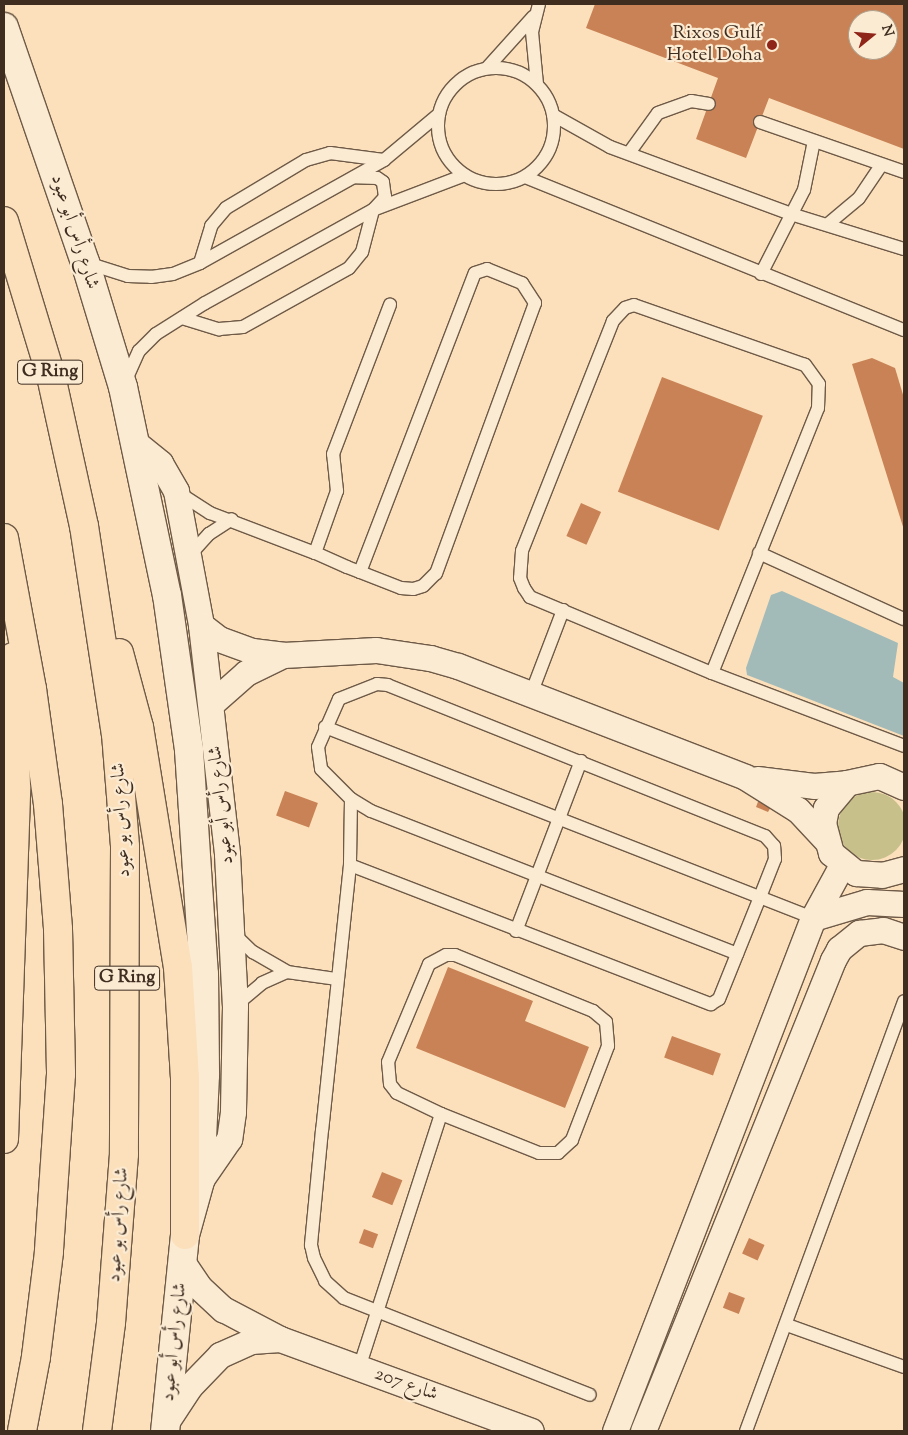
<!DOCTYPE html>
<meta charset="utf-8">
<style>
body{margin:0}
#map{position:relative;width:908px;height:1435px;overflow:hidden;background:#fbe0bb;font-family:"Sorts Mill Goudy",Amiri,serif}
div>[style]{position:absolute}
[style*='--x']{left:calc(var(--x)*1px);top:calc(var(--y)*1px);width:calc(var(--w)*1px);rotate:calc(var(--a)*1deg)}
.green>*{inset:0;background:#c7c08b}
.round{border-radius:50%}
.water>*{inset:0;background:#a2bbb9}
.building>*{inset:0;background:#c88255;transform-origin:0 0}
.roads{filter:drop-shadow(1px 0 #6e5a47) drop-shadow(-1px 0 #6e5a47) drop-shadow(0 1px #6e5a47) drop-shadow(0 -1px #6e5a47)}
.lane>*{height:12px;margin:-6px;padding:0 6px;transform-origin:6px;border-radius:6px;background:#fcebd3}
.lane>.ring{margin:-6px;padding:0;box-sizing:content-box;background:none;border:12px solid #fcebd3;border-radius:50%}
.street>*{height:25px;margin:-12.5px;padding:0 12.5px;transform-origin:12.5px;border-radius:12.5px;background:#fcebd3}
.secondary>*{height:28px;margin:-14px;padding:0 14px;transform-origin:14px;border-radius:14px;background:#fcebd3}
.highway>*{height:28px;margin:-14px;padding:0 14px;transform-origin:14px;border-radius:14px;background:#fbe0bb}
.dots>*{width:14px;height:14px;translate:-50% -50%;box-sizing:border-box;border:2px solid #fcebd3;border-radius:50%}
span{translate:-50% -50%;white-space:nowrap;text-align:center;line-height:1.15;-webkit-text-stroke:4.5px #fcebd3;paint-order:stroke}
.shield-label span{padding:1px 4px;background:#fcebd3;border:1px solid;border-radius:4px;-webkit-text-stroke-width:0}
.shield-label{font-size:18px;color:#3f2d20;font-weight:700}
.poi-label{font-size:19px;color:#3f2d20}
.right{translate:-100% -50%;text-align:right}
.street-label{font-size:19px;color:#3f2d20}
.frame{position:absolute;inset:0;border:5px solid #3f2d20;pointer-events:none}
.north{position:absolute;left:848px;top:10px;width:50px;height:50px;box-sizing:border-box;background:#fcebd3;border:1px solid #b09f8b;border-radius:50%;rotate:73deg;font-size:14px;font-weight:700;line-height:20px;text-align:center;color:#3f2d20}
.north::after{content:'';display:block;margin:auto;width:18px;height:22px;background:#8f2418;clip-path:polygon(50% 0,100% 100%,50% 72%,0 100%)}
</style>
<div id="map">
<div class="green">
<div class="round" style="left:838px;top:792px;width:68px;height:68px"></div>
</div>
<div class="water">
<div style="clip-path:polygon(782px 591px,898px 643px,893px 677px,904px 683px,904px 736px,747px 675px,746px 668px,771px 595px)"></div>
</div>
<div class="building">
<div style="clip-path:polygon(evenodd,595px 4px,904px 4px,904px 149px,769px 98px,746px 158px,696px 139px,718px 78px,586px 28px,595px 4px,858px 20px,888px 20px,888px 50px,858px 50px,858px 20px)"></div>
<div style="clip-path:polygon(872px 358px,895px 368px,904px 398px,904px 530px,852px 364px)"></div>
<div style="left:662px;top:377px;width:108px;height:123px;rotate:21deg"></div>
<div style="left:581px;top:503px;width:22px;height:36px;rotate:24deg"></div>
<div style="left:285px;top:791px;width:35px;height:26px;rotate:20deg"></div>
<div style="clip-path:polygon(759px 799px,772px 805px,768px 812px,756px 807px)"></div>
<div style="clip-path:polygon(448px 967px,533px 1001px,525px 1021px,589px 1047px,565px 1108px,416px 1048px)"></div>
<div style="left:672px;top:1036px;width:52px;height:23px;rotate:20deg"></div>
<div style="left:382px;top:1172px;width:22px;height:27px;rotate:22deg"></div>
<div style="left:364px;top:1229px;width:15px;height:15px;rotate:20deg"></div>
<div style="left:749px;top:1238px;width:17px;height:17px;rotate:24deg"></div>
<div style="left:729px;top:1292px;width:17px;height:17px;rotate:21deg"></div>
</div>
<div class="roads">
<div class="lane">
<div style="--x:487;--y:68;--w:69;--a:-48"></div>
<div class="ring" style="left:438px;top:68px;width:104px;height:104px"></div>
<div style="--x:537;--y:84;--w:52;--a:-95.5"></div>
<div style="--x:532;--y:32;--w:29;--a:-76"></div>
<div style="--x:553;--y:115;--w:65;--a:29.3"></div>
<div style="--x:610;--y:147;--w:196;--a:20.3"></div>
<div style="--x:794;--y:215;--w:115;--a:17.2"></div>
<div style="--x:760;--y:122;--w:152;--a:19.1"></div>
<div style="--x:629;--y:153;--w:49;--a:-54.1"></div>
<div style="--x:658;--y:113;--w:35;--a:-20"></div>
<div style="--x:691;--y:101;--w:18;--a:9"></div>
<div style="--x:525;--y:177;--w:409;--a:22"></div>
<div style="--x:828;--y:224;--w:40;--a:-40"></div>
<div style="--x:859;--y:198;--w:40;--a:-56"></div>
<div style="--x:87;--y:263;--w:43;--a:17.6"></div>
<div style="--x:128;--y:276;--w:23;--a:2"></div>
<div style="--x:151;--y:277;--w:22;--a:-8"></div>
<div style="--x:173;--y:274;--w:29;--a:-22"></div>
<div style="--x:200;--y:263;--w:211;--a:-29.2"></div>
<div style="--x:384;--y:160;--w:72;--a:-39.9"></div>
<div style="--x:200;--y:263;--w:39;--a:-73"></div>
<div style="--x:211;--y:226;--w:23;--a:-50"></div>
<div style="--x:226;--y:208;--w:93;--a:-31"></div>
<div style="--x:306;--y:160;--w:25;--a:-16"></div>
<div style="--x:330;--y:153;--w:54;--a:7.4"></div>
<div style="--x:761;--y:274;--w:94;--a:-62.9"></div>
<div style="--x:804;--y:190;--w:50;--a:-78.5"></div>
<div style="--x:182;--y:318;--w:39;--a:17"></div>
<div style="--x:219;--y:329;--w:24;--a:-5"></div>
<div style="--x:243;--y:327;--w:121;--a:-29.1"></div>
<div style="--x:349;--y:268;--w:21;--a:-51"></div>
<div style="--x:362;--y:252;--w:43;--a:-75.3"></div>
<div style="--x:373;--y:210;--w:18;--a:-47"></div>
<div style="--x:385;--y:197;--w:15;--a:-98"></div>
<div style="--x:383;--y:182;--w:7;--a:-146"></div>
<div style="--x:377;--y:178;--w:23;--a:-178"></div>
<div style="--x:125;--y:382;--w:34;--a:-66"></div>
<div style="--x:139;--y:351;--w:24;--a:-45"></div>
<div style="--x:156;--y:334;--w:58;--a:-32.3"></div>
<div style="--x:205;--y:303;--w:192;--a:-29"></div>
<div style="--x:373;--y:210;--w:98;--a:-20.8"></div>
<div style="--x:179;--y:493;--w:37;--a:33"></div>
<div style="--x:210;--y:513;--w:112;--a:20.9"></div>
<div style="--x:759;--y:553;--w:159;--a:24.5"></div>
<div style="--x:189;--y:556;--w:30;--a:-48"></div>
<div style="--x:209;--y:534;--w:27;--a:-33"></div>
<div style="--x:360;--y:572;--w:320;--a:-69"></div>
<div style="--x:475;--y:273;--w:13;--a:-18"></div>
<div style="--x:487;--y:269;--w:38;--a:22"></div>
<div style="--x:522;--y:283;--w:24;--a:57"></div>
<div style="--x:535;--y:303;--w:288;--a:110.1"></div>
<div style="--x:436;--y:573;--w:18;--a:135"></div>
<div style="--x:423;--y:586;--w:10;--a:163"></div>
<div style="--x:413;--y:589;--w:12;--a:-175"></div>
<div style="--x:401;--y:588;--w:44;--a:-158.7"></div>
<div style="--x:360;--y:572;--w:14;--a:-159"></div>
<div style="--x:347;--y:567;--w:35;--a:-156"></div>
<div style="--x:315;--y:553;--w:66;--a:-70.5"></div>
<div style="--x:337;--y:491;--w:37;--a:-96"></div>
<div style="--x:333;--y:454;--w:160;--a:-69.1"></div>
<div style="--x:712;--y:673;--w:285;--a:-68.2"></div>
<div style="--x:818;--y:408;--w:24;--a:-88"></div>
<div style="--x:819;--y:384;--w:24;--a:-126"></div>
<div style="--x:805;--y:365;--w:181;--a:-160.7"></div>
<div style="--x:634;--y:305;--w:9;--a:162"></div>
<div style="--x:625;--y:308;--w:18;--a:133"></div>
<div style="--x:613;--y:321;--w:247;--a:111.6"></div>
<div style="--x:522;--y:551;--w:27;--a:94"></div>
<div style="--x:520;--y:578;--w:11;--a:68"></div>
<div style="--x:524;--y:588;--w:11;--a:56"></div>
<div style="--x:530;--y:597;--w:197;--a:22.7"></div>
<div style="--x:712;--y:673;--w:205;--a:20.8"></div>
<div style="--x:531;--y:694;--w:90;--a:-69.1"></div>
<div style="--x:325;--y:727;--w:524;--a:21.38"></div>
<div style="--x:351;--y:799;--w:66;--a:90.9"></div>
<div style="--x:350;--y:865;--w:266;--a:96"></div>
<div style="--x:322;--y:1130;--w:116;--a:95.5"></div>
<div style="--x:311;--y:1245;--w:13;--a:77"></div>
<div style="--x:314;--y:1258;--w:25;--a:64"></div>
<div style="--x:325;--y:1281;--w:25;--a:42"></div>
<div style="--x:344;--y:1298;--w:264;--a:21.5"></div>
<div style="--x:350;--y:865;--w:387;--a:21.1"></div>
<div style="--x:711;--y:1004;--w:9;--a:-32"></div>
<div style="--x:719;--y:999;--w:110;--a:-68.1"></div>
<div style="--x:760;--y:897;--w:41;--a:-68.5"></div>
<div style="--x:775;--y:859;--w:13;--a:-94"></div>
<div style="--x:774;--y:846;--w:13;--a:-132"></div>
<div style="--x:765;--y:836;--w:406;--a:-158.2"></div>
<div style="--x:388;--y:685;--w:11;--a:-175"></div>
<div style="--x:377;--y:684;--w:41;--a:158.5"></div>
<div style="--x:339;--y:699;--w:52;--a:113.6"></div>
<div style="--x:318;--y:747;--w:22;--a:82"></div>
<div style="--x:321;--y:769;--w:42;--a:45"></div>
<div style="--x:351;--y:799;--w:23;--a:31"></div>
<div style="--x:371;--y:811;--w:393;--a:21.3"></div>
<div style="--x:516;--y:931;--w:182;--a:-69.1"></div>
<div style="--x:233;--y:933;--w:28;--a:44"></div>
<div style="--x:253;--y:952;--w:39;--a:30"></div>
<div style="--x:287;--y:972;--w:49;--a:8.1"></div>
<div style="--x:446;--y:955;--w:9;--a:0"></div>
<div style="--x:455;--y:955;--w:149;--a:22.1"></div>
<div style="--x:593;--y:1011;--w:17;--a:40"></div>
<div style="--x:606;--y:1022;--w:24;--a:85"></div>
<div style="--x:608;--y:1046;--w:101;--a:111"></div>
<div style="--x:572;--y:1140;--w:19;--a:137"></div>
<div style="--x:558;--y:1153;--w:19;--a:180"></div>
<div style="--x:539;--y:1153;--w:105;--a:-158.3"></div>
<div style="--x:441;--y:1114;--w:49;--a:-154.5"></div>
<div style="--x:397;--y:1093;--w:11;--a:-128"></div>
<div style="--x:390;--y:1084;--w:22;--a:-95"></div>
<div style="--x:388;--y:1062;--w:106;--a:-67.3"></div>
<div style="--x:429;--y:964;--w:19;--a:-28"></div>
<div style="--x:235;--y:1006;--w:35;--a:-40"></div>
<div style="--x:262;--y:983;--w:27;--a:-24"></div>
<div style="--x:787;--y:1325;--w:124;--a:19.7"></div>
<div style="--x:359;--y:1368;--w:267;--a:-72.1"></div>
<div style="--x:746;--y:1431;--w:458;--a:-69.8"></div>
</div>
<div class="street">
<div style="--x:133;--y:441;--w:35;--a:39"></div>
<div style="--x:160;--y:463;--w:32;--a:60"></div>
<div style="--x:176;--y:491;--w:136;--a:79.4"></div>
<div style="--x:201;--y:625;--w:230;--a:83.5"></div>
<div style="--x:227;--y:854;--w:152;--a:87"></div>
<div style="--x:235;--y:1006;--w:106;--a:91.1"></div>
<div style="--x:233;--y:1112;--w:27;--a:98"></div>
<div style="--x:229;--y:1139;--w:51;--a:124.6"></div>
<div style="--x:201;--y:625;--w:23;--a:38"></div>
<div style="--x:219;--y:639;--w:35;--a:20"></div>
<div style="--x:252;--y:651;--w:31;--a:7"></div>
<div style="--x:283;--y:655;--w:93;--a:-3.1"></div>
<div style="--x:376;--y:650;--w:55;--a:8.4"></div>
<div style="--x:430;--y:658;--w:29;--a:16"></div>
<div style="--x:458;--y:666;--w:308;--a:21.1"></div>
<div style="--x:745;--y:777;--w:62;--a:31.9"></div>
<div style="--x:798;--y:810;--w:40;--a:47"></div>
<div style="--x:211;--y:704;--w:47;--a:-41.5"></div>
<div style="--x:246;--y:673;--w:41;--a:-25.9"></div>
<div style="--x:757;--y:779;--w:57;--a:7"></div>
<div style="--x:814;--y:786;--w:33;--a:-5"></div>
<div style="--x:904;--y:787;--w:27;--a:-156"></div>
<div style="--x:879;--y:776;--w:33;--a:168"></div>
<div style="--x:847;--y:783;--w:33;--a:130"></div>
<div style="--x:826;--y:808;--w:15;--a:101"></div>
<div style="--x:823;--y:823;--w:31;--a:75"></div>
<div style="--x:831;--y:853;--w:32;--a:39"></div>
<div style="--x:856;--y:873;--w:26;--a:4"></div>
<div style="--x:882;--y:875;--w:23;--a:-15"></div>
<div style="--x:813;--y:918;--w:56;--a:-16.5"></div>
<div style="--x:867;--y:902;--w:37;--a:3"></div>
<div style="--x:183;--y:1263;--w:29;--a:56"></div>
<div style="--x:199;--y:1287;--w:33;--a:43"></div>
<div style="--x:223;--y:1309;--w:64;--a:27.8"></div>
<div style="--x:280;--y:1339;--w:267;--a:20.1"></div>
<div style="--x:167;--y:1421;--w:42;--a:-56.7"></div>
<div style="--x:190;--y:1386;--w:43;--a:-45.9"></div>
<div style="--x:220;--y:1355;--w:34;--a:-24"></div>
<div style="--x:251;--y:1341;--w:29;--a:-4"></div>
<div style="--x:615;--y:1431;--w:550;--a:-68.9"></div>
<div style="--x:813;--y:918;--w:60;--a:-61.3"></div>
<div style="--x:643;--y:1431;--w:508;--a:-68.03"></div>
<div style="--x:833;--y:960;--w:13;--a:-61"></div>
<div style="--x:839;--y:949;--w:26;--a:-39"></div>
<div style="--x:859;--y:933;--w:24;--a:-7"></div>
<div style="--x:883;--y:930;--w:22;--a:18"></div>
</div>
<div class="secondary">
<div style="--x:4;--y:27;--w:249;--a:71"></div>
<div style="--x:85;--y:262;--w:131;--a:73.1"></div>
<div style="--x:123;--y:387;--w:213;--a:78.1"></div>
<div style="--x:167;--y:595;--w:157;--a:81.9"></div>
<div style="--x:189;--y:750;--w:225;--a:86.2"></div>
<div style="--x:204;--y:974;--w:101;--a:89.4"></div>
<div style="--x:205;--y:1075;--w:106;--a:92.7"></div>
<div style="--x:200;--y:1181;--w:56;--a:105.5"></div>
<div style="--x:185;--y:1235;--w:197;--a:95.8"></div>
</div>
<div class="highway">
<div style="--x:4;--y:221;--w:162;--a:73.1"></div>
<div style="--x:51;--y:376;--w:154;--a:77.6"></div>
<div style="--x:84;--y:526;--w:210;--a:81.3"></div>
<div style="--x:116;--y:734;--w:113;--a:85.4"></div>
<div style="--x:125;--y:847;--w:307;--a:90.2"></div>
<div style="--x:124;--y:1154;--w:169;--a:94.4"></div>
<div style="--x:111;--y:1323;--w:109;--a:97.4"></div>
<div style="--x:4;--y:538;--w:154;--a:79.5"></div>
<div style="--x:32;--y:689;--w:116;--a:82.1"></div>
<div style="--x:48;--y:804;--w:125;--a:85.4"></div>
<div style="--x:58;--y:929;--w:145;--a:88.8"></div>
<div style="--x:61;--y:1074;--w:178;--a:93.9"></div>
<div style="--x:49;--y:1252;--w:106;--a:97.1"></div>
<div style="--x:36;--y:1357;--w:75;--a:100.7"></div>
<div style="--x:119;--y:653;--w:77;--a:74.9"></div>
<div style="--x:139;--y:727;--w:243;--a:80.8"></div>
<div style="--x:178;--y:967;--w:110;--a:86.4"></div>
<div style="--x:185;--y:1077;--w:158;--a:90"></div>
<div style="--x:4;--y:1139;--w:352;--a:-88"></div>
<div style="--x:16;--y:787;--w:130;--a:-91.3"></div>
</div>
</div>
<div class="dots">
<div style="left:772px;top:45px;background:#8f2418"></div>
</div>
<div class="shield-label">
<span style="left:50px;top:372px">G Ring</span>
<span style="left:127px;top:978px">G Ring</span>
</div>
<div class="poi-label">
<span class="right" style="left:762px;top:45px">Rixos Gulf<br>Hotel Doha</span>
</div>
<div class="street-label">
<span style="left:74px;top:232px;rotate:72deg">شارع رأس أبو عبود</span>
<span style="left:222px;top:805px;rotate:-96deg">شارع رأس أبو عبود</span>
<span style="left:122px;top:820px;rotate:-93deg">شارع رأس بو عبود</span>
<span style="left:119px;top:1225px;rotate:-86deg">شارع رأس بو عبود</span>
<span style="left:175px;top:1342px;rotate:-84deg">شارع رأس أبو عبود</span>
<span style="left:406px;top:1385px;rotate:20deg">شارع 207</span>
</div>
<div class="frame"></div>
<div class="north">N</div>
</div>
